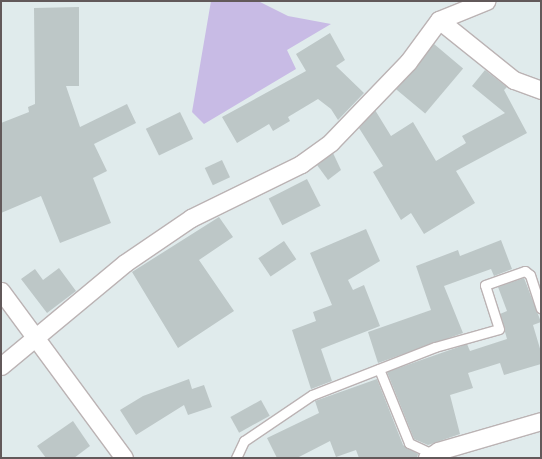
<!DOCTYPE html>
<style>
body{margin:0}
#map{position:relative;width:542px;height:459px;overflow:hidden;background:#e0ebec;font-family:Montserrat,sans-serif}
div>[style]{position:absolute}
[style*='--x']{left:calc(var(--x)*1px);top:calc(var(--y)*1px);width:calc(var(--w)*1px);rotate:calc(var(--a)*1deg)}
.green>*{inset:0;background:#c8bbe5}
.building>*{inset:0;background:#bdc7c7;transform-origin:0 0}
.roads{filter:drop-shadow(1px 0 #bbb3b4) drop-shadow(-1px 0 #bbb3b4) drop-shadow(0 1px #bbb3b4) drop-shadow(0 -1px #bbb3b4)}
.service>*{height:9px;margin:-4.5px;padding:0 4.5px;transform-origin:4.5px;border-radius:4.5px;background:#fff}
.minor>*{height:17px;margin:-8.5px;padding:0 8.5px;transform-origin:8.5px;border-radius:8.5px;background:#fff}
span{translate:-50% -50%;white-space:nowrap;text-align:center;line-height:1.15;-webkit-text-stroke:3px #fff;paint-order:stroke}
.frame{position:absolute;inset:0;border:2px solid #62595a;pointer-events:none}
</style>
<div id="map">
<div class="green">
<div style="clip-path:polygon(211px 1px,258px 1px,288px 16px,331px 24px,287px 50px,296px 69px,204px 124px,192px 112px)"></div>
</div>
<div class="building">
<div style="clip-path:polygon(79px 7px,79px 86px,66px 86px,80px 127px,127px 104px,136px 123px,94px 144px,107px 171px,93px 178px,111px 223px,60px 243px,41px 196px,1px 213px,1px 123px,29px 112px,28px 107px,35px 104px,34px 8px)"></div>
<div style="clip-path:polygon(330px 33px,345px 60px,336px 66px,364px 93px,338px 120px,331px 109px,318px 99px,288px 117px,290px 121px,273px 131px,269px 124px,237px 143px,222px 117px,306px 71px,296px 54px)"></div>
<div style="left:434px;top:44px;width:38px;height:59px;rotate:40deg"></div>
<div style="clip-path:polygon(485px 70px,507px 87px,504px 90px,527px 133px,456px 171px,475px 203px,424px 234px,411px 213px,401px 220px,373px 172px,383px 166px,359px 128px,375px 110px,391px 136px,413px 122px,436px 161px,466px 143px,462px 136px,505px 113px,472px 86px)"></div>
<div style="left:180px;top:112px;width:30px;height:38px;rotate:64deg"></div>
<div style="clip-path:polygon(333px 153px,341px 170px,328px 180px,317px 165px)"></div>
<div style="left:222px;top:160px;width:19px;height:19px;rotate:65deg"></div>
<div style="left:307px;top:179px;width:30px;height:43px;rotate:63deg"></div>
<div style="clip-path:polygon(219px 217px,233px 237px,199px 260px,234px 311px,178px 348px,132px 272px)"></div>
<div style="clip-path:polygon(366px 229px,380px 261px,348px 280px,353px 290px,364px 285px,380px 326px,321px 349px,332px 381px,311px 389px,292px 330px,316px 321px,313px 312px,332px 305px,310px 253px)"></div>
<div style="clip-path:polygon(501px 240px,512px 269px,494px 276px,491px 269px,444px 286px,463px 333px,378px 363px,368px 332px,431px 310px,416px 266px,458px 250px,460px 256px)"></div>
<div style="left:284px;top:241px;width:22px;height:31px;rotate:56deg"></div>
<div style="clip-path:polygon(59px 268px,76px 291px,47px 313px,21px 279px,35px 269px,43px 280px)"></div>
<div style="clip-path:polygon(524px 278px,541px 322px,533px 325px,541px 352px,541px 364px,504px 375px,500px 363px,468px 373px,473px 388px,450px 395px,460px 434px,428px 445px,414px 439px,387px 372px,467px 344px,470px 351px,507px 339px,500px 314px,507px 311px,498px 287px)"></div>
<div style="clip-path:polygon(189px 379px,192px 389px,204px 385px,212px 407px,188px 415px,184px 405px,136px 435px,120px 410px,143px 396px)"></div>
<div style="clip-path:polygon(377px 379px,403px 445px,418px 454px,417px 458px,359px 458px,356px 450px,336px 457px,330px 441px,297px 458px,277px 458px,267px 438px,319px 413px,315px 401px)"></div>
<div style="left:261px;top:400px;width:18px;height:35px;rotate:61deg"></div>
<div style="clip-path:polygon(73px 421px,90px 446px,74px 458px,46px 458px,37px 446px)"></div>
</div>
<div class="roads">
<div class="service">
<div style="--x:379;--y:369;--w:80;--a:67.9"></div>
<div style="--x:409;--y:443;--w:26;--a:25"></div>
<div style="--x:236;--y:458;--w:19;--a:-65"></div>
<div style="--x:244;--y:441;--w:82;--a:-34.1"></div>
<div style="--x:312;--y:395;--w:132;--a:-21.3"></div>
<div style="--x:435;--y:347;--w:66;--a:-15.7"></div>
<div style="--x:499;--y:329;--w:46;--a:-107.7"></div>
<div style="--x:485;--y:285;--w:42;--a:-19.3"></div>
<div style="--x:525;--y:271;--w:6;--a:39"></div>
<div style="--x:530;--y:275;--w:35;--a:72"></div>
</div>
<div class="minor">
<div style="--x:439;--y:20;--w:96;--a:38.7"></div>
<div style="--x:514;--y:80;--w:29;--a:20"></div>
<div style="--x:1;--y:291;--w:207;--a:53.6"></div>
<div style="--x:1;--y:366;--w:161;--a:-39.7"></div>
<div style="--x:125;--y:263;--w:80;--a:-34.3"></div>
<div style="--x:191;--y:218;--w:123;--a:-26.1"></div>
<div style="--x:301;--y:164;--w:37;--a:-36"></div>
<div style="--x:331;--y:142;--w:111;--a:-46.1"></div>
<div style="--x:408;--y:62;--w:52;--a:-53.6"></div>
<div style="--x:439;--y:20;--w:51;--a:-22"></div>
<div style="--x:427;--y:458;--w:13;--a:-32"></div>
<div style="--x:438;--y:451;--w:107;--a:-16.2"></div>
</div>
</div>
<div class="frame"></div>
</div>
